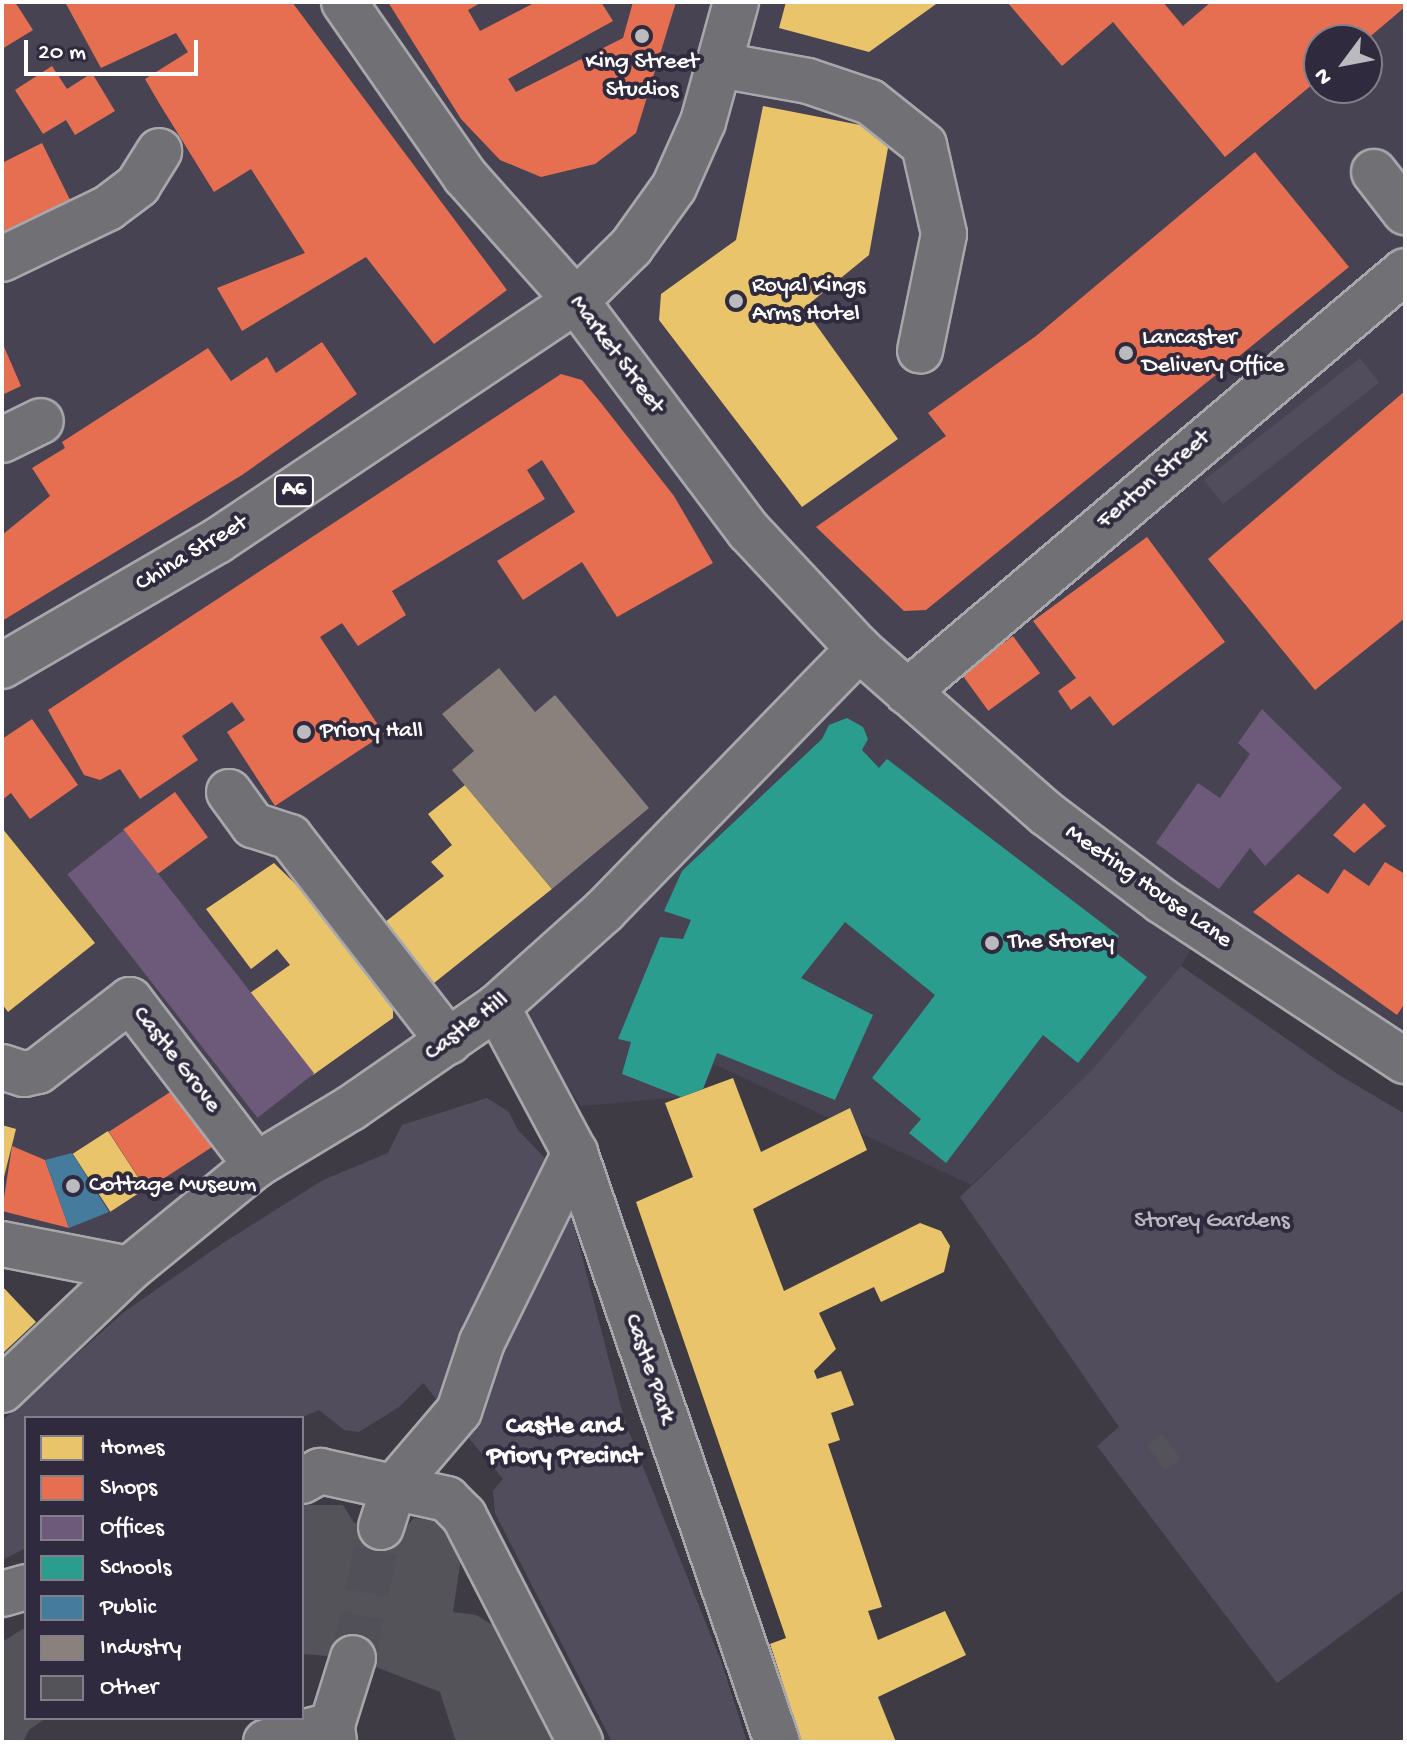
<!DOCTYPE html>
<style>
body{margin:0}
#map{position:relative;width:1407px;height:1744px;overflow:hidden;background:#3e3b45;font-family:"Gochi Hand",sans-serif}
div>[style]{position:absolute}
[style*='--x']{left:calc(var(--x)*1px);top:calc(var(--y)*1px);width:calc(var(--w)*1px);rotate:calc(var(--a)*1deg)}
.built>*{inset:0;background:#484353}
.green>*{inset:0;background:#524d5c;transform-origin:0 0}
.homes>*{inset:0;background:#e9c46a;transform-origin:0 0}
.shops>*{inset:0;background:#e76f51;transform-origin:0 0}
.offices>*{inset:0;background:#6d597a;transform-origin:0 0}
.schools>*{inset:0;background:#2a9d8f}
.public>*{inset:0;background:#457b9d}
.industry>*{inset:0;background:#8a817c}
.building>*{inset:0;background:#55535a;transform-origin:0 0}
.minor-tunnel>*{height:44px;margin-top:-22px;transform-origin:0;background:repeating-linear-gradient(90deg,#514f58 0 44px,transparent 0 66px)}
.roads{filter:drop-shadow(2px 0 #a8a7ab) drop-shadow(-2px 0 #a8a7ab) drop-shadow(0 2px #a8a7ab) drop-shadow(0 -2px #a8a7ab)}
.minor>*{height:44px;margin:-22px;padding:0 22px;transform-origin:22px;border-radius:22px;background:#717074}
.major>*{height:44px;margin:-22px;padding:0 22px;transform-origin:22px;border-radius:22px;background:#717074}
.dots>*{width:22px;height:22px;translate:-50% -50%;box-sizing:border-box;border:4px solid #2f2a3d;border-radius:50%}
span{translate:-50% -50%;white-space:nowrap;text-align:center;line-height:1.15;-webkit-text-stroke:8px #2f2a3d;paint-order:stroke}
.shield-label span{padding:2px 6px;background:#2f2a3d;border:2px solid;border-radius:6px;-webkit-text-stroke-width:0}
.shield-label{font-size:22px;color:#fff;font-weight:700}
.poi-label{font-size:24px;color:#fff}
.left{translate:0 -50%;text-align:left}
.street-label{font-size:24px;color:#fff}
.park-label{font-size:24px;color:#bbb9bf}
.neighbourhood-label{font-size:26px;color:#fff;font-weight:700}
.frame{position:absolute;inset:0;border:4px solid #fff;pointer-events:none}
.legend{position:absolute;left:24px;top:1416px;width:280px;height:304px;box-sizing:border-box;background:#2f2a3d;border:2px solid #827f8b;margin:0;padding:10px 14px;list-style:none;font-size:24px;color:#fff}
.legend li{display:flex;align-items:center;gap:16px;height:40px}
.legend b{width:40px;border:2px solid #827f8b}
.north{position:absolute;left:1303px;top:24px;width:80px;height:80px;box-sizing:border-box;background:#2f2a3d;border:2px solid #827f8b;border-radius:50%;rotate:238deg;font-size:22px;font-weight:700;line-height:32px;text-align:center;color:#fff}
.north::after{content:'';display:block;margin:auto;width:28px;height:36px;background:#bbbabe;clip-path:polygon(50% 0,100% 100%,50% 72%,0 100%)}
.scale{position:absolute;left:24px;top:40px;width:174px;height:36px;box-sizing:border-box;border:4px solid #fff;border-top:0;padding-left:10px;font-size:24px;line-height:28px;white-space:nowrap;color:#fff;-webkit-text-stroke:6px #2f2a3d;paint-order:stroke}
</style>
<div id="map">
<div class="built">
<div style="clip-path:polygon(evenodd,2px 2px,1405px 2px,1405px 293px,1401px 296px,1405px 302px,1405px 1031px,1215px 909px,1181px 966px,1091px 1071px,971px 1185px,714px 1064px,703px 1089px,681px 1097px,581px 1106px,496px 975px,121px 1246px,2px 1228px,2px 2px,1319px 40px,1367px 40px,1367px 88px,1319px 88px,1319px 40px)"></div>
</div>
<div class="green">
<div style="left:1360px;top:358px;width:31px;height:198px;rotate:52deg"></div>
<div style="clip-path:polygon(1181px 966px,1339px 1075px,1405px 1114px,1405px 1589px,1277px 1683px,1097px 1446px,1119px 1427px,960px 1197px,1091px 1071px)"></div>
<div style="clip-path:polygon(487px 1098px,509px 1112px,518px 1130px,561px 1175px,625px 1422px,721px 1661px,747px 1742px,612px 1742px,495px 1513px,493px 1491px,503px 1479px,423px 1383px,399px 1407px,359px 1432px,344px 1430px,319px 1410px,300px 1418px,26px 1418px,26px 1548px,2px 1560px,2px 1421px,124px 1312px,223px 1243px,323px 1180px,388px 1153px,402px 1125px)"></div>
</div>
<div class="homes">
<div style="clip-path:polygon(786px 2px,939px 2px,869px 52px,779px 28px)"></div>
<div style="clip-path:polygon(763px 106px,891px 131px,869px 255px,804px 308px,898px 439px,802px 507px,659px 320px,661px 294px,736px 240px)"></div>
<div style="clip-path:polygon(465px 785px,552px 889px,429px 987px,380px 926px,444px 876px,431px 862px,452px 845px,428px 814px)"></div>
<div style="clip-path:polygon(2px 828px,95px 943px,8px 1012px,2px 1004px)"></div>
<div style="clip-path:polygon(274px 863px,318px 906px,393px 1002px,393px 1018px,313px 1075px,250px 993px,290px 965px,277px 949px,251px 969px,206px 909px)"></div>
<div style="clip-path:polygon(733px 1078px,761px 1152px,850px 1108px,867px 1150px,753px 1209px,784px 1291px,920px 1223px,941px 1231px,950px 1246px,944px 1272px,881px 1302px,874px 1287px,819px 1313px,836px 1349px,814px 1371px,817px 1379px,841px 1371px,854px 1405px,831px 1413px,840px 1440px,828px 1444px,882px 1607px,868px 1611px,878px 1640px,945px 1611px,966px 1655px,878px 1697px,896px 1742px,802px 1742px,770px 1644px,786px 1638px,636px 1202px,693px 1177px,665px 1103px)"></div>
<div style="clip-path:polygon(2px 1125px,16px 1129px,3px 1181px,2px 1180px)"></div>
<div style="left:108px;top:1131px;width:69px;height:42px;rotate:57deg"></div>
<div style="clip-path:polygon(2px 1286px,36px 1322px,2px 1354px)"></div>
</div>
<div class="shops">
<div style="clip-path:polygon(2px 2px,15px 2px,33px 30px,2px 49px)"></div>
<div style="clip-path:polygon(65px 2px,292px 2px,507px 290px,434px 344px,366px 257px,242px 331px,217px 288px,305px 253px,251px 169px,214px 192px,159px 103px,145px 79px,188px 52px,176px 33px,101px 68px)"></div>
<div style="clip-path:polygon(388px 2px,482px 2px,468px 10px,480px 31px,536px 2px,601px 2px,613px 21px,508px 79px,516px 92px,623px 38px,633px 2px,676px 2px,636px 133px,595px 164px,541px 177px,500px 160px,461px 119px)"></div>
<div style="clip-path:polygon(1007px 2px,1163px 2px,1183px 26px,1211px 2px,1405px 2px,1405px 7px,1366px 40px,1319px 40px,1319px 79px,1225px 157px,1113px 22px,1062px 66px)"></div>
<div style="clip-path:polygon(52px 66px,67px 89px,92px 73px,115px 111px,75px 135px,66px 120px,43px 134px,15px 90px)"></div>
<div style="clip-path:polygon(42px 143px,76px 212px,2px 247px,2px 163px)"></div>
<div style="clip-path:polygon(1255px 152px,1349px 267px,926px 610px,904px 611px,816px 527px,946px 436px,928px 413px,1036px 336px)"></div>
<div style="clip-path:polygon(2px 342px,21px 386px,2px 395px)"></div>
<div style="clip-path:polygon(322px 342px,357px 394px,242px 475px,2px 621px,2px 535px,50px 496px,32px 468px,65px 448px,62px 442px,208px 348px,231px 381px,267px 357px,276px 373px)"></div>
<div style="clip-path:polygon(561px 374px,582px 380px,601px 403px,674px 496px,713px 563px,617px 617px,582px 562px,523px 600px,497px 561px,575px 512px,542px 460px,527px 470px,545px 499px,392px 591px,406px 615px,358px 646px,342px 623px,320px 637px,384px 734px,275px 806px,227px 732px,245px 720px,232px 702px,182px 736px,198px 760px,140px 799px,120px 769px,100px 780px,84px 775px,48px 710px)"></div>
<div style="clip-path:polygon(1405px 391px,1405px 618px,1315px 690px,1208px 559px)"></div>
<div style="clip-path:polygon(1147px 537px,1225px 642px,1113px 726px,1090px 696px,1071px 710px,1058px 691px,1076px 678px,1033px 621px)"></div>
<div style="left:1013px;top:636px;width:46px;height:64px;rotate:54deg"></div>
<div style="clip-path:polygon(32px 719px,78px 785px,30px 819px,11px 793px,2px 800px,2px 739px)"></div>
<div style="left:175px;top:792px;width:56px;height:64px;rotate:54deg"></div>
<div style="clip-path:polygon(1364px 803px,1386px 826px,1354px 853px,1333px 835px)"></div>
<div style="clip-path:polygon(1385px 862px,1405px 874px,1405px 1003px,1397px 1015px,1253px 912px,1298px 874px,1328px 894px,1344px 869px,1369px 886px)"></div>
<div style="left:181px;top:1085px;width:69px;height:86px;rotate:57deg"></div>
<div style="clip-path:polygon(12px 1146px,45px 1160px,69px 1228px,2px 1211px)"></div>
</div>
<div class="offices">
<div style="clip-path:polygon(1262px 709px,1342px 788px,1265px 866px,1250px 848px,1219px 889px,1156px 843px,1198px 783px,1220px 798px,1250px 754px,1238px 743px)"></div>
<div style="left:124px;top:830px;width:309px;height:72px;rotate:52deg"></div>
</div>
<div class="schools">
<div style="clip-path:polygon(847px 718px,863px 727px,868px 739px,862px 750px,879px 768px,887px 759px,1119px 936px,1110px 948px,1147px 977px,1078px 1063px,1043px 1035px,946px 1163px,909px 1133px,921px 1119px,872px 1078px,935px 995px,845px 922px,801px 978px,873px 1015px,835px 1100px,717px 1053px,703px 1089px,681px 1097px,622px 1074px,631px 1042px,618px 1039px,660px 937px,683px 939px,691px 920px,664px 911px,682px 871px,822px 739px,829px 725px)"></div>
</div>
<div class="public">
<div style="clip-path:polygon(72px 1153px,109px 1212px,69px 1228px,45px 1160px)"></div>
</div>
<div class="industry">
<div style="clip-path:polygon(499px 668px,535px 712px,555px 695px,649px 808px,552px 889px,452px 770px,474px 751px,442px 714px)"></div>
</div>
<div class="building">
<div style="left:1162px;top:1434px;width:31px;height:19px;rotate:53deg"></div>
<div style="clip-path:polygon(302px 1505px,343px 1505px,354px 1523px,401px 1532px,414px 1518px,448px 1522px,462px 1551px,453px 1612px,476px 1615px,500px 1629px,517px 1672px,530px 1667px,561px 1742px,456px 1742px,440px 1692px,353px 1658px,302px 1654px)"></div>
<div style="clip-path:polygon(26px 1627px,26px 1718px,46px 1718px,29px 1730px,23px 1742px,2px 1742px,2px 1642px)"></div>
</div>
<div class="minor-tunnel">
<div style="--x:353;--y:1658;--w:134;--a:-77.9"></div>
</div>
<div class="roads">
<div class="minor">
<div style="--x:344;--y:2;--w:212;--a:55.2"></div>
<div style="--x:465;--y:176;--w:167;--a:48.4"></div>
<div style="--x:576;--y:301;--w:288;--a:53.1"></div>
<div style="--x:749;--y:531;--w:161;--a:47"></div>
<div style="--x:859;--y:649;--w:250;--a:41.3"></div>
<div style="--x:1047;--y:814;--w:144;--a:37.1"></div>
<div style="--x:1162;--y:901;--w:291;--a:33.4"></div>
<div style="--x:720;--y:65;--w:89;--a:10.3"></div>
<div style="--x:808;--y:81;--w:65;--a:18.7"></div>
<div style="--x:870;--y:102;--w:69;--a:38.5"></div>
<div style="--x:924;--y:145;--w:91;--a:77.3"></div>
<div style="--x:944;--y:234;--w:119;--a:101.6"></div>
<div style="--x:1374;--y:172;--w:51;--a:52.2"></div>
<div style="--x:2;--y:259;--w:118;--a:-25.7"></div>
<div style="--x:108;--y:208;--w:38;--a:-37"></div>
<div style="--x:138;--y:185;--w:40;--a:-58"></div>
<div style="--x:2;--y:440;--w:43;--a:-26"></div>
<div style="--x:907;--y:692;--w:652;--a:-40.21"></div>
<div style="--x:229;--y:792;--w:41;--a:54"></div>
<div style="--x:253;--y:825;--w:39;--a:18"></div>
<div style="--x:290;--y:837;--w:259;--a:52.2"></div>
<div style="--x:497;--y:1007;--w:166;--a:61.9"></div>
<div style="--x:575;--y:1153;--w:623;--a:71.07"></div>
<div style="--x:2;--y:1067;--w:23;--a:18"></div>
<div style="--x:24;--y:1074;--w:14;--a:-12"></div>
<div style="--x:38;--y:1071;--w:116;--a:-37.7"></div>
<div style="--x:130;--y:1000;--w:208;--a:52.6"></div>
<div style="--x:2;--y:1244;--w:129;--a:11.1"></div>
<div style="--x:2;--y:1390;--w:175;--a:-43.6"></div>
<div style="--x:129;--y:1269;--w:164;--a:-39.3"></div>
<div style="--x:256;--y:1165;--w:111;--a:-31"></div>
<div style="--x:351;--y:1108;--w:178;--a:-34.7"></div>
<div style="--x:497;--y:1007;--w:144;--a:-41.9"></div>
<div style="--x:604;--y:911;--w:366;--a:-45.8"></div>
<div style="--x:302;--y:1481;--w:21;--a:-29"></div>
<div style="--x:320;--y:1471;--w:130;--a:12.4"></div>
<div style="--x:447;--y:1499;--w:24;--a:45"></div>
<div style="--x:464;--y:1516;--w:254;--a:62.8"></div>
<div style="--x:381;--y:1527;--w:42;--a:-72"></div>
<div style="--x:394;--y:1487;--w:100;--a:-49.5"></div>
<div style="--x:459;--y:1411;--w:73;--a:-71.6"></div>
<div style="--x:482;--y:1342;--w:211;--a:-63.8"></div>
<div style="--x:2;--y:1594;--w:25;--a:-16"></div>
<div style="--x:266;--y:1742;--w:68;--a:-14.4"></div>
<div style="--x:334;--y:1742;--w:17;--a:-97"></div>
<div style="--x:332;--y:1725;--w:70;--a:-72.6"></div>
</div>
<div class="major">
<div style="--x:2;--y:666;--w:249;--a:-30.2"></div>
<div style="--x:217;--y:541;--w:432;--a:-33.8"></div>
<div style="--x:576;--y:301;--w:77;--a:-44.5"></div>
<div style="--x:631;--y:247;--w:74;--a:-54.4"></div>
<div style="--x:674;--y:187;--w:71;--a:-66"></div>
<div style="--x:703;--y:122;--w:124;--a:-74.6"></div>
</div>
</div>
<div class="dots">
<div style="left:642px;top:36px;background:#bbbabe"></div>
<div style="left:736px;top:301px;background:#bbbabe"></div>
<div style="left:1126px;top:353px;background:#bbbabe"></div>
<div style="left:304px;top:732px;background:#bbbabe"></div>
<div style="left:992px;top:943px;background:#bbbabe"></div>
<div style="left:73px;top:1186px;background:#bbbabe"></div>
</div>
<div class="shield-label">
<span style="left:294px;top:491px">A6</span>
</div>
<div class="poi-label">
<span style="left:642px;top:77px">King Street<br>Studios</span>
<span class="left" style="left:752px;top:301px">Royal Kings<br>Arms Hotel</span>
<span class="left" style="left:1142px;top:353px">Lancaster<br>Delivery Office</span>
<span class="left" style="left:320px;top:732px">Priory Hall</span>
<span class="left" style="left:1008px;top:943px">The Storey</span>
<span class="left" style="left:89px;top:1186px">Cottage Museum</span>
</div>
<div class="street-label">
<span style="left:616px;top:355px;rotate:53deg">Market Street</span>
<span style="left:1154px;top:480px;rotate:-40deg">Fenton Street</span>
<span style="left:192px;top:554px;rotate:-31deg">China Street</span>
<span style="left:1148px;top:887px;rotate:35deg">Meeting House Lane</span>
<span style="left:467px;top:1027px;rotate:-37deg">Castle Hill</span>
<span style="left:176px;top:1060px;rotate:52deg">Castle Grove</span>
<span style="left:649px;top:1369px;rotate:71deg">Castle Park</span>
</div>
<div class="park-label">
<span style="left:1212px;top:1222px">Storey Gardens</span>
</div>
<div class="neighbourhood-label">
<span style="left:564px;top:1443px">Castle and<br>Priory Precinct</span>
</div>
<div class="frame"></div>
<ul class="legend">
<li><b style="height:22px;background:#e9c46a"></b>Homes</li>
<li><b style="height:22px;background:#e76f51"></b>Shops</li>
<li><b style="height:22px;background:#6d597a"></b>Offices</li>
<li><b style="height:22px;background:#2a9d8f"></b>Schools</li>
<li><b style="height:22px;background:#457b9d"></b>Public</li>
<li><b style="height:22px;background:#8a817c"></b>Industry</li>
<li><b style="height:22px;background:#55535a"></b>Other</li>
</ul>
<div class="north">N</div>
<div class="scale">20 m</div>
</div>
